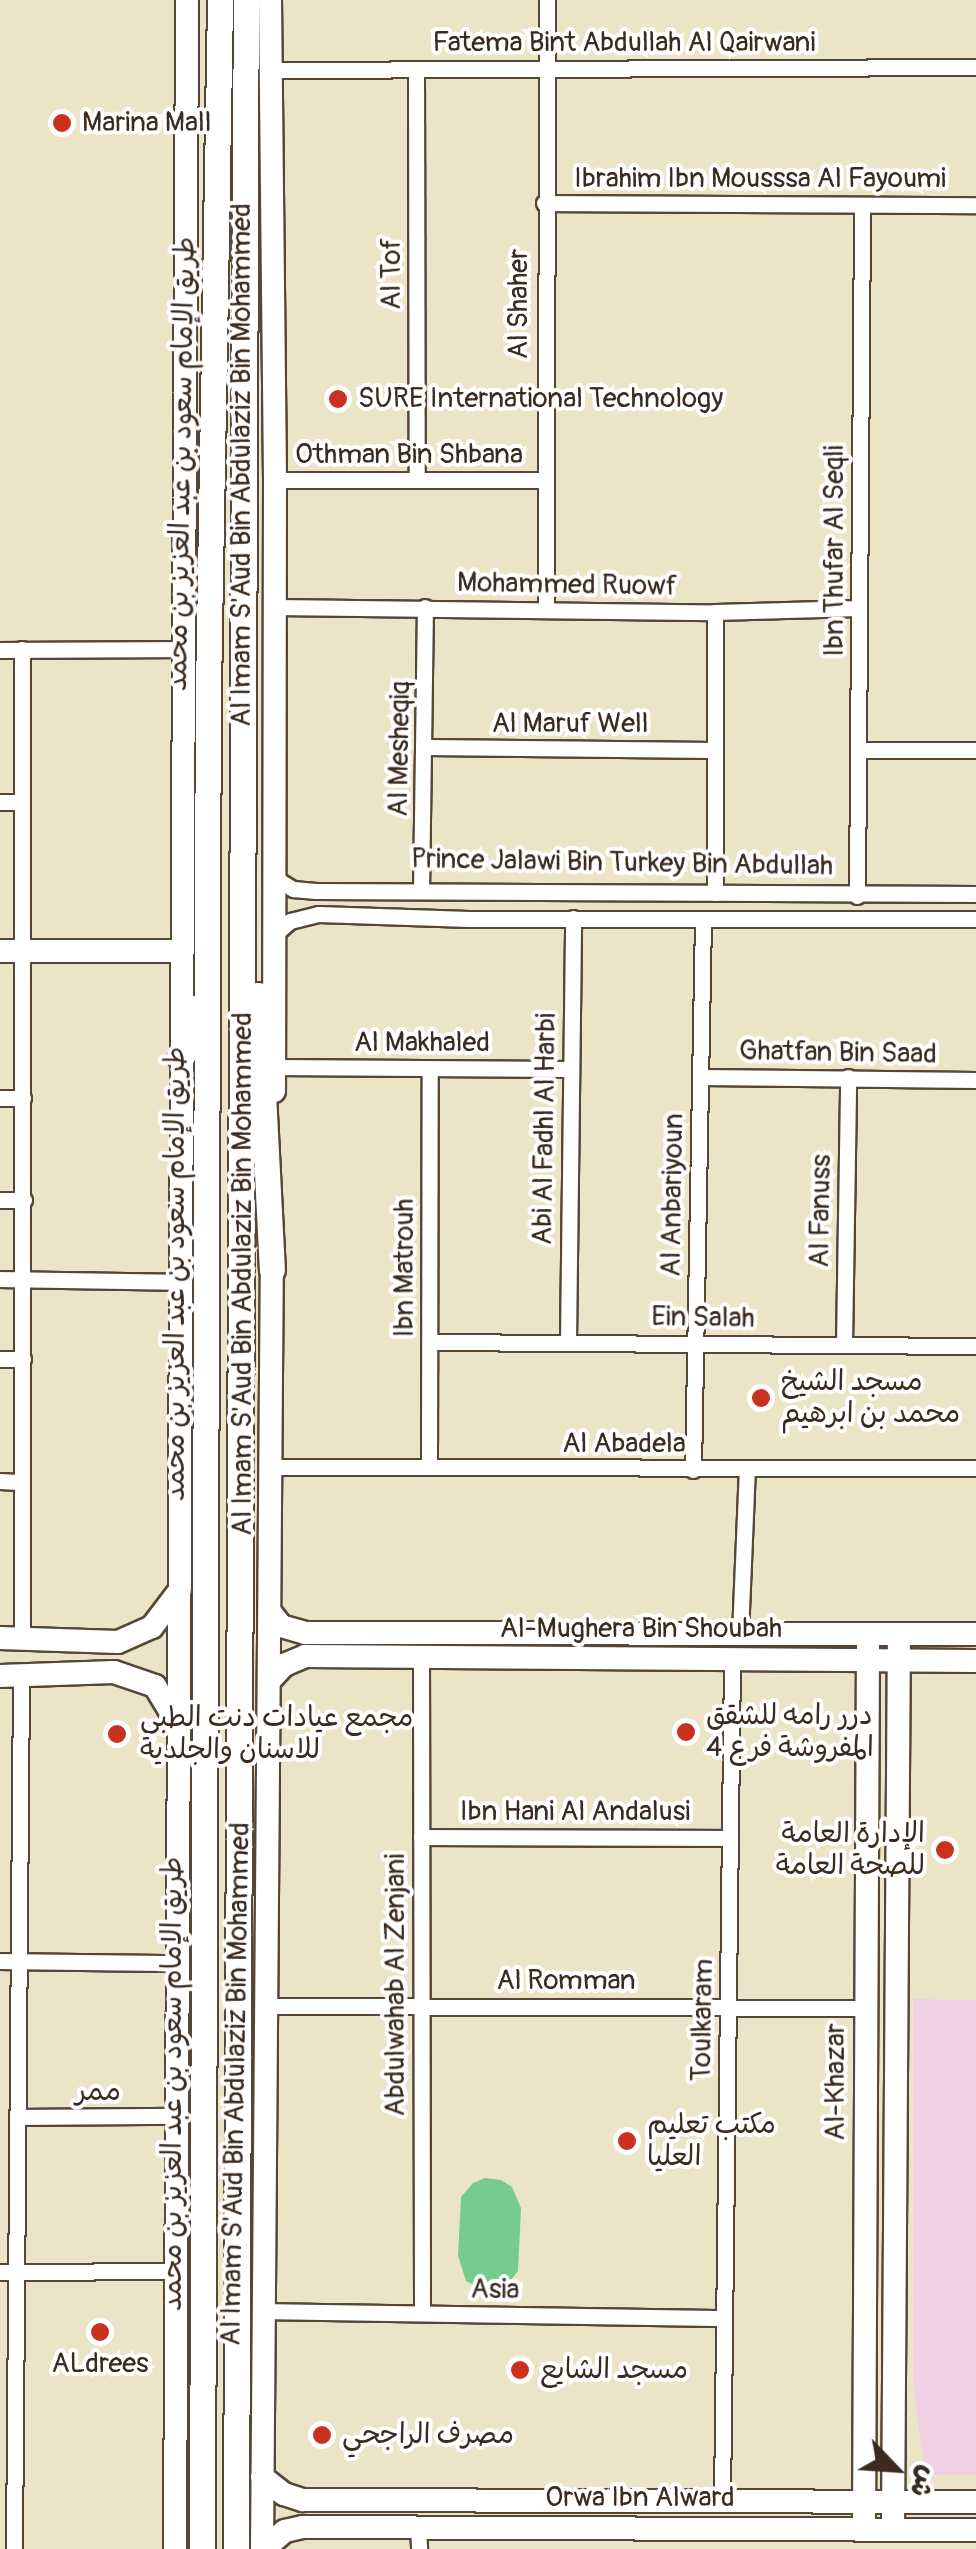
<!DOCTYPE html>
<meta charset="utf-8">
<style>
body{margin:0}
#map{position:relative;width:976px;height:2549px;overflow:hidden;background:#ece4c7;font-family:Pangolin,"Playpen Sans Arabic",sans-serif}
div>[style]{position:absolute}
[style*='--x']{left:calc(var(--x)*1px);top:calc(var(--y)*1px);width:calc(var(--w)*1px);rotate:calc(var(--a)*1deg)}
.built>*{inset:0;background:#f0d0e5}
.green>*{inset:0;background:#76cb8e}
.roads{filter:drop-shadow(2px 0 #564637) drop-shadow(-2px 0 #564637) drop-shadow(0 2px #564637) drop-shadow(0 -2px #564637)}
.street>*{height:15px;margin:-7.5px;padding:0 7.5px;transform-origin:7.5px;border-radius:7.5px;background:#fff}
.secondary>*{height:22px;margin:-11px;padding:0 11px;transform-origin:11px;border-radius:11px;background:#fff}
.primary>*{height:25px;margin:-12.5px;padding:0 12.5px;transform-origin:12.5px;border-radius:12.5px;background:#fff}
.dots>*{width:28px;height:28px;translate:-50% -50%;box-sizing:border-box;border:5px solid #fff;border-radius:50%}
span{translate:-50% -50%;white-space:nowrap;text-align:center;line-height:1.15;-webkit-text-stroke:8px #fff;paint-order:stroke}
.street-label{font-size:28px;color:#3b2a1e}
.poi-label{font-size:28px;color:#3b2a1e}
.left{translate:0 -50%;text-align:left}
.right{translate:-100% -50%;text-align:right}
.north{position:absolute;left:846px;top:2419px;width:100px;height:100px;-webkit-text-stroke:8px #fff;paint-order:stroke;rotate:115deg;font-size:28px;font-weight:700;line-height:40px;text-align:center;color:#3b2a1e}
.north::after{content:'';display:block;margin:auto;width:35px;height:45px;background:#3b2a1e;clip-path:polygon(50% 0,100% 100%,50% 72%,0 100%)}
</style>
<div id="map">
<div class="built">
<div style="clip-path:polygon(913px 1999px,976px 2000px,976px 2475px,925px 2475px,913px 2384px)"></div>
</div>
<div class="green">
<div style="clip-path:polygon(485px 2178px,501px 2180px,512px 2187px,521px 2208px,518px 2271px,505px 2287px,488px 2292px,466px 2281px,458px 2256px,461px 2197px,473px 2183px)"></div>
</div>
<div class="roads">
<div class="street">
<div style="--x:416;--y:69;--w:409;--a:89.9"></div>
<div style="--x:271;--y:70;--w:705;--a:-0.24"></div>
<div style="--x:544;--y:203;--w:432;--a:0.3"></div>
<div style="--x:275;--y:480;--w:268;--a:0"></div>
<div style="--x:275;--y:607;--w:440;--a:0.7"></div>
<div style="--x:715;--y:612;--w:144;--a:-1.6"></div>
<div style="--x:546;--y:607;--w:607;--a:-89.91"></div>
<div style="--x:715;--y:612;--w:281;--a:90"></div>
<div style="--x:0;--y:650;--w:185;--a:-0.3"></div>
<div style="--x:426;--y:747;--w:287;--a:0.6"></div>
<div style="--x:859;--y:750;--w:117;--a:0"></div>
<div style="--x:0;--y:802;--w:21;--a:0"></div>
<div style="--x:272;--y:876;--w:25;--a:32"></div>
<div style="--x:293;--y:889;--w:23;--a:5"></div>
<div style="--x:316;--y:891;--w:660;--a:0.26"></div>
<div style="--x:421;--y:891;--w:284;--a:-89.2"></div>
<div style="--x:857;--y:896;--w:689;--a:-89.58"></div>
<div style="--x:275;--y:934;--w:20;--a:-41"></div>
<div style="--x:290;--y:921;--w:29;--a:-14"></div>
<div style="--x:318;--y:914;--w:151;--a:1.9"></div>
<div style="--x:469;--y:919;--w:507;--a:0"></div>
<div style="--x:274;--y:1067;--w:296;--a:0.4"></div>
<div style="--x:700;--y:1077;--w:276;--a:0.6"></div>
<div style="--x:0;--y:1098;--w:23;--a:0"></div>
<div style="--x:0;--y:1200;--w:24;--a:0"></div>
<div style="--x:0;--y:1279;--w:182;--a:0.9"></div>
<div style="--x:568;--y:1341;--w:423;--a:-89.3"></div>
<div style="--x:430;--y:1342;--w:546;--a:0.42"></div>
<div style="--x:844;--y:1345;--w:268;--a:-89.1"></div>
<div style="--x:0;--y:1359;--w:23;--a:0"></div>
<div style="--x:272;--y:1467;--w:704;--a:0.08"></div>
<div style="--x:429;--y:1467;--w:398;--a:-89.9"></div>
<div style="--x:693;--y:1470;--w:549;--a:-88.96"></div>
<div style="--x:0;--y:1481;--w:22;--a:3"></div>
<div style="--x:740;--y:1634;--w:166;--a:-87.6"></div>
<div style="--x:22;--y:1638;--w:989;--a:-90"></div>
<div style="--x:421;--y:1657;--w:656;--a:89.91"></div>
<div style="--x:421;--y:1837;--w:309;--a:0.2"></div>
<div style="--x:0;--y:1961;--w:176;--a:0.7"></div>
<div style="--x:267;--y:2006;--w:599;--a:0.19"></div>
<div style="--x:20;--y:2117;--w:156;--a:-0.4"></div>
<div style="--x:0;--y:2272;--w:176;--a:-0.3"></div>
<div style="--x:265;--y:2311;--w:459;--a:0.9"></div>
<div style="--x:722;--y:2501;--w:842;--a:-89.32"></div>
<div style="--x:418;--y:2527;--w:22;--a:87"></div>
<div style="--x:14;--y:2549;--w:873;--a:-89.54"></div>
</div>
<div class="secondary">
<div style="--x:270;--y:0;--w:480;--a:89.4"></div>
<div style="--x:275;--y:480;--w:611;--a:90.09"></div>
<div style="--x:0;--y:951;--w:181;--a:0"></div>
<div style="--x:271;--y:1613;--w:16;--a:52"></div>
<div style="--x:281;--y:1626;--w:26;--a:16"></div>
<div style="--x:306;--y:1633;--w:670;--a:0.09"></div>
<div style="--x:0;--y:1638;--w:118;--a:1.9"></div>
<div style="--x:118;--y:1642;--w:37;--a:-24"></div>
<div style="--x:152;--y:1627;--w:46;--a:-52.9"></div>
<div style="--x:0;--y:1676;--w:114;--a:-2"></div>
<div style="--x:114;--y:1672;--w:43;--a:18.9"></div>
<div style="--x:155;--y:1686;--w:39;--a:59"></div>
<div style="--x:270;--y:1680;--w:21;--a:-47"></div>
<div style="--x:284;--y:1665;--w:23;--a:-23"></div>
<div style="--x:305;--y:1656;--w:671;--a:0.43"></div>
<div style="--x:262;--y:2477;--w:28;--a:38"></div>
<div style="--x:284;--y:2494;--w:20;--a:18"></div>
<div style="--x:303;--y:2500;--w:673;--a:0.17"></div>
<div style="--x:864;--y:2530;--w:896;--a:-89.74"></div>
<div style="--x:893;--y:2530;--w:896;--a:-89.62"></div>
<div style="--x:175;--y:2549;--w:2549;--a:-89.73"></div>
<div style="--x:262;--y:2549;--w:1296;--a:-89.56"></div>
<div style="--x:264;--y:2549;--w:28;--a:-41"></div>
<div style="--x:285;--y:2531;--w:18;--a:-13"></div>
<div style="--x:303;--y:2527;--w:673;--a:0.26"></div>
</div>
<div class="primary">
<div style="--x:258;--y:995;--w:275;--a:87.1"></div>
<div style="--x:181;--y:1058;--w:22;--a:-63"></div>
<div style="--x:191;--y:1038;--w:30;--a:-88"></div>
<div style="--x:202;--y:2549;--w:1859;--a:-89.82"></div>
<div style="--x:208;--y:690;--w:690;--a:-89"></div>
<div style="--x:236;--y:2549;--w:2549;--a:-89.78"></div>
</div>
</div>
<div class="dots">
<div style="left:62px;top:123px;background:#c8321e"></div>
<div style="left:338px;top:399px;background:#c8321e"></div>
<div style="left:761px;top:1398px;background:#c8321e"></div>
<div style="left:686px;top:1732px;background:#c8321e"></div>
<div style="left:117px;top:1734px;background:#c8321e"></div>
<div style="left:945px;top:1850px;background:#c8321e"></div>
<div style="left:627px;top:2141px;background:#c8321e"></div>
<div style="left:100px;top:2332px;background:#c8321e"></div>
<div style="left:520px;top:2370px;background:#c8321e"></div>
<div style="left:322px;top:2435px;background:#c8321e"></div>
</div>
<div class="street-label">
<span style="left:624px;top:43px">Fatema Bint Abdullah Al Qairwani</span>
<span style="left:760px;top:179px">Ibrahim Ibn Mousssa Al Fayoumi</span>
<span style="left:392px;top:274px;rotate:-90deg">Al Tof</span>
<span style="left:519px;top:304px;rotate:-90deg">Al Shaher</span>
<span style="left:409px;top:455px">Othman Bin Shbana</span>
<span style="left:182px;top:464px;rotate:-89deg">طريق الإمام سعود بن عبد العزيز بن محمد</span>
<span style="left:242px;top:465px;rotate:-90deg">Al Imam S'Aud Bin Abdulaziz Bin Mohammed</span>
<span style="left:835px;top:551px;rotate:-90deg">Ibn Thufar Al Seqli</span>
<span style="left:567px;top:585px;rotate:1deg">Mohammed Ruowf</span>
<span style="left:570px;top:724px">Al Maruf Well</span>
<span style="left:400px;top:749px;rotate:-89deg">Al Mesheqiq</span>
<span style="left:622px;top:863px;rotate:1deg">Prince Jalawi Bin Turkey Bin Abdullah</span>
<span style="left:422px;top:1043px">Al Makhaled</span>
<span style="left:838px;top:1053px;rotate:1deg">Ghatfan Bin Saad</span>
<span style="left:545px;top:1129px;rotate:-89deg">Abi Al Fadhl Al Harbi</span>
<span style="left:673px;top:1195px;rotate:-89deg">Al Anbariyoun</span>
<span style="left:821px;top:1211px;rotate:-89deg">Al Fanuss</span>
<span style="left:405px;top:1268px;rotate:-90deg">Ibn Matrouh</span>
<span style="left:176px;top:1274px;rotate:-90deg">طريق الإمام سعود بن عبد العزيز بن محمد</span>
<span style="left:243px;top:1274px;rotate:-90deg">Al Imam S'Aud Bin Abdulaziz Bin Mohammed</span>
<span style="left:703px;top:1318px;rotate:1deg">Ein Salah</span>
<span style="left:624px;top:1444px">Al Abadela</span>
<span style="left:641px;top:1629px">Al-Mughera Bin Shoubah</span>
<span style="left:575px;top:1812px">Ibn Hani Al Andalusi</span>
<span style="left:566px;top:1981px">Al Romman</span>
<span style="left:396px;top:1985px;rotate:-90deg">Abdulwahab Al Zenjani</span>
<span style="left:703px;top:2020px;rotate:-89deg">Toulkaram</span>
<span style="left:836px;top:2082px;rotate:-90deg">Al-Khazar</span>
<span style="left:173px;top:2084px;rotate:-90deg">طريق الإمام سعود بن عبد العزيز بن محمد</span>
<span style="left:236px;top:2084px;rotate:-89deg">Al Imam S'Aud Bin Abdulaziz Bin Mohammed</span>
<span style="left:98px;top:2092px">ممر</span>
<span style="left:495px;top:2290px;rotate:1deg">Asia</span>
<span style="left:640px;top:2498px">Orwa Ibn Alward</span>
</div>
<div class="poi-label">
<span class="left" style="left:82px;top:123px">Marina Mall</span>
<span class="left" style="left:358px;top:399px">SURE International Technology</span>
<span class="left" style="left:781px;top:1398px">مسجد الشيخ<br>محمد بن ابرهيم</span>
<span class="left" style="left:706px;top:1732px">درر رامه للشقق<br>المفروشة فرع 4</span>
<span class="left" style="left:140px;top:1734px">مجمع عيادات دنت الطبي<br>للاسنان والجلدية</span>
<span class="right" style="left:925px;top:1850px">الإدارة العامة<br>للصحة العامة</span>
<span class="left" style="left:647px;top:2141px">مكتب تعليم<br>العليا</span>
<span style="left:100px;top:2364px">ALdrees</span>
<span class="left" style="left:540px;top:2370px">مسجد الشايع</span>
<span class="left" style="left:342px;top:2435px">مصرف الراجحي</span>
</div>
<div class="north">ش</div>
</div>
